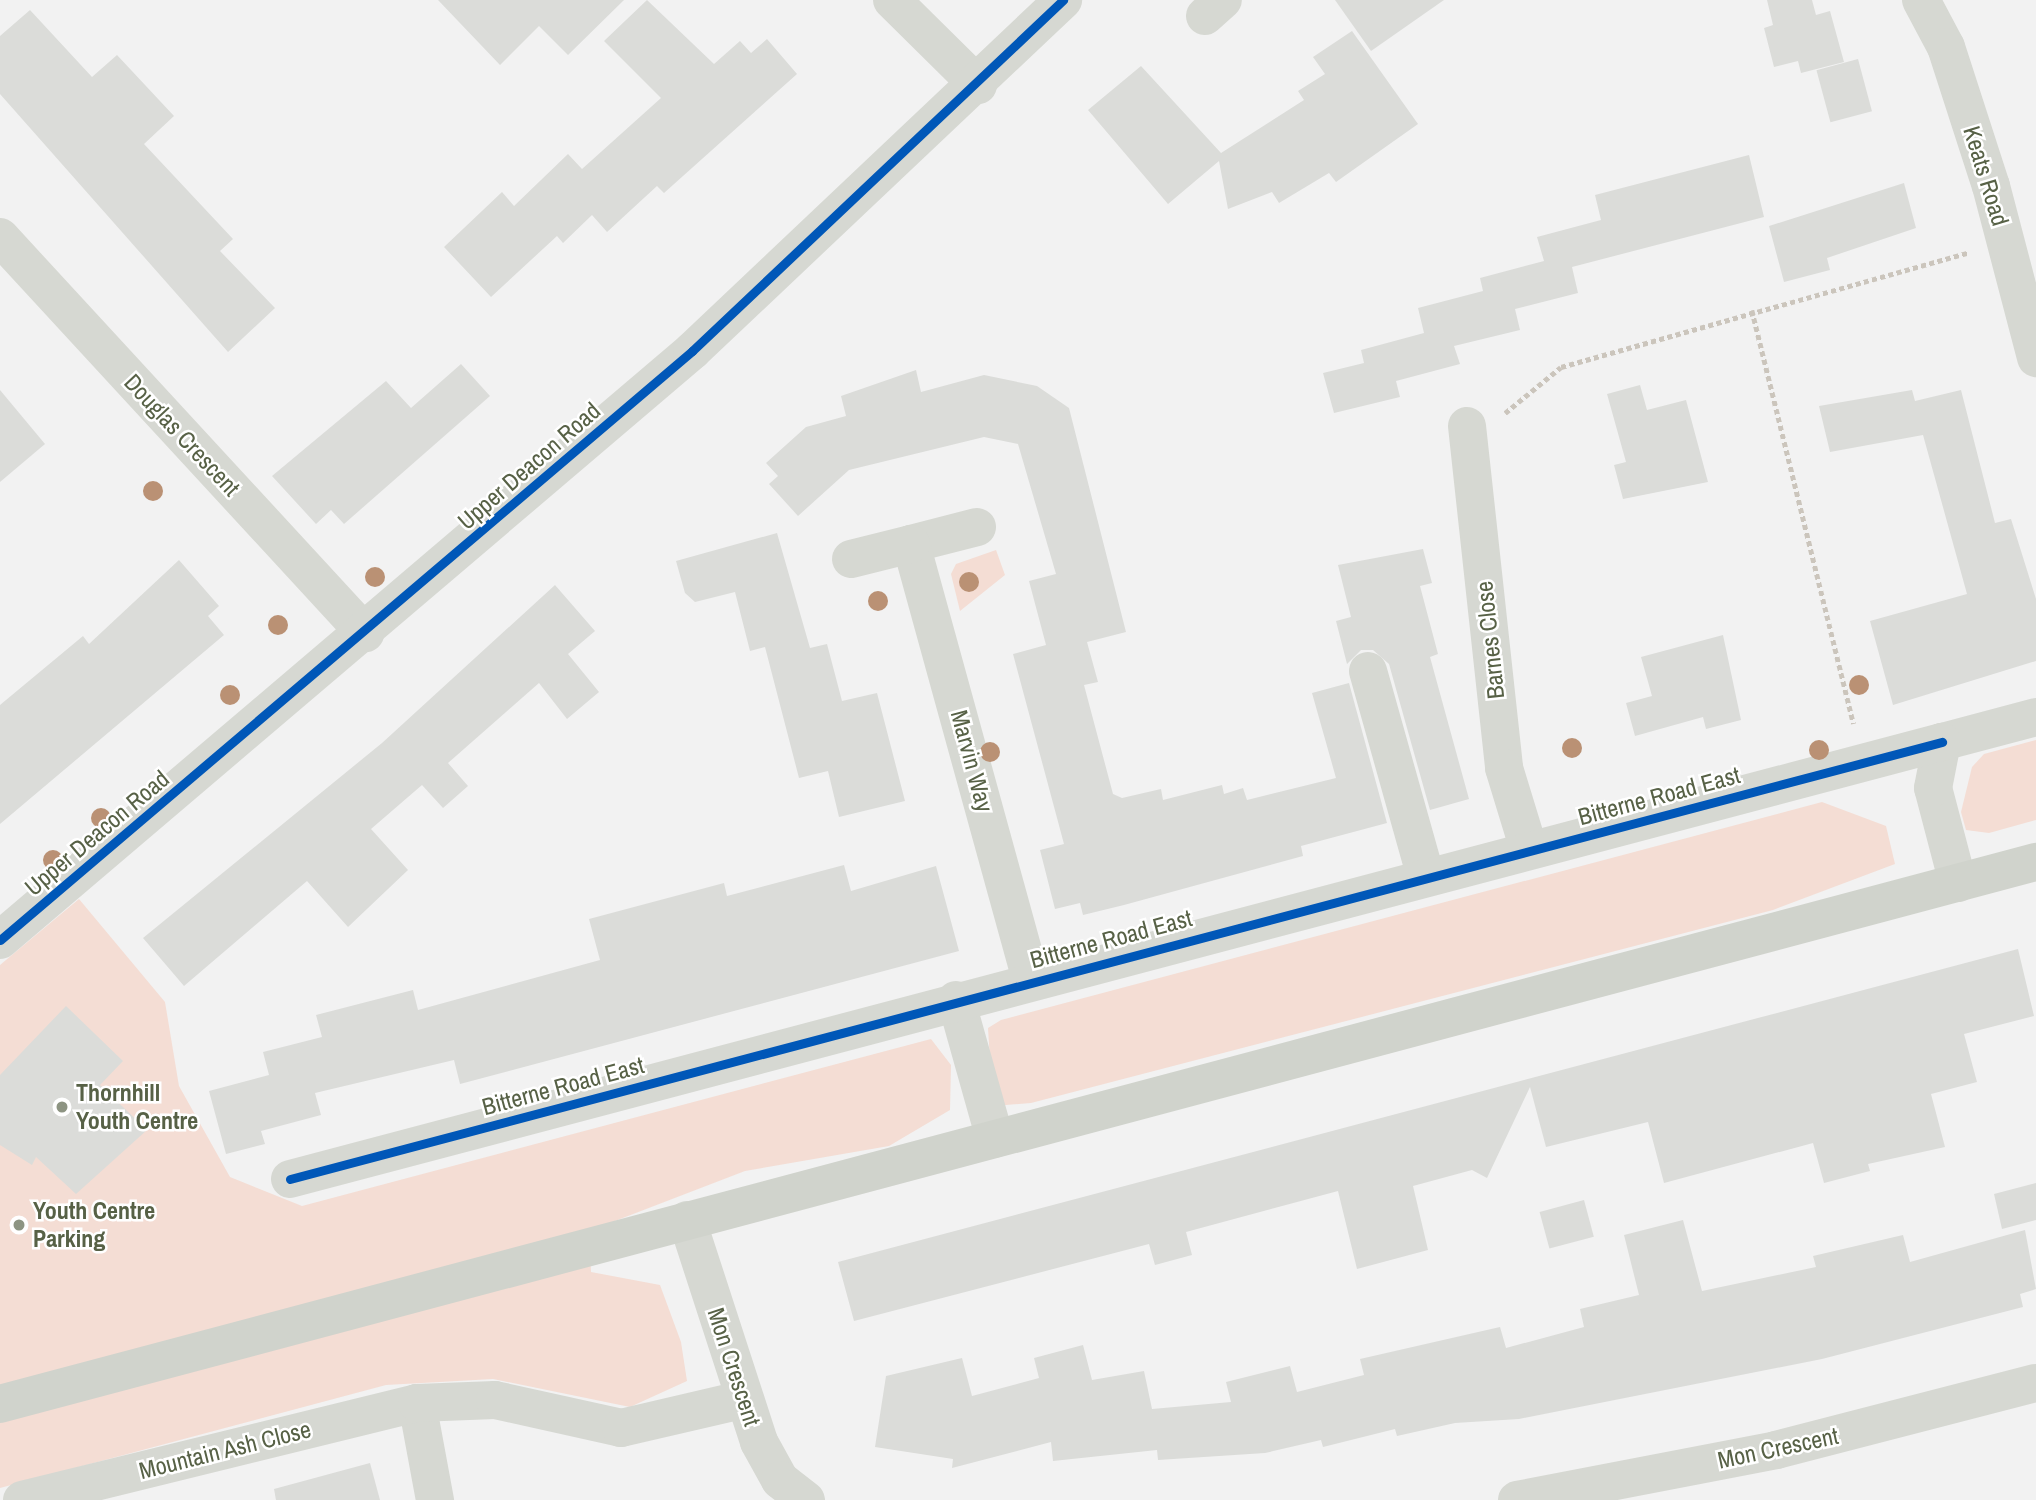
<!DOCTYPE html>
<style>
body{margin:0}
#map{position:relative;width:2036px;height:1500px;overflow:hidden;background:#f2f2f2;font-family:"Archivo Narrow",sans-serif}
div>[style]{position:absolute}
[style*='--x']{left:calc(var(--x)*1px);top:calc(var(--y)*1px);width:calc(var(--w)*1px);rotate:calc(var(--a)*1deg)}
.green>*{inset:0;background:#f4ddd4}
.building>*{inset:0;background:#dbdcd9;transform-origin:0 0}
.path>*{height:4.5px;margin-top:-2.25px;transform-origin:0;background:repeating-linear-gradient(90deg,#cbc5bc 0 5px,transparent 0 8.5px)}
.minor>*{height:38px;margin:-19px;padding:0 19px;transform-origin:19px;border-radius:19px;background:#d6d8d2}
.major>*{height:38px;margin:-19px;padding:0 19px;transform-origin:19px;border-radius:19px;background:#d0d3cc}
.cycleway>*{height:9px;margin:-4.5px;padding:0 4.5px;transform-origin:4.5px;border-radius:4.5px;background:#0057b8}
.trees>*{width:20px;height:20px;margin:-10px;border-radius:50%;background:#ba9174}
.dots>*{width:19px;height:19px;translate:-50% -50%;box-sizing:border-box;border:4px solid #fff;border-radius:50%}
span{translate:-50% -50%;white-space:nowrap;text-align:center;line-height:1.15;-webkit-text-stroke:5px #fff;paint-order:stroke}
.street-label{font-size:24px;color:#576146}
.poi-label{font-size:24px;color:#576146;font-weight:700}
.left{translate:0 -50%;text-align:left}
</style>
<div id="map">
<div class="green">
<div style="clip-path:polygon(996px 550px,1005px 575px,960px 611px,951px 574px,956px 564px)"></div>
<div style="clip-path:polygon(2036px 740px,2036px 820px,1989px 833px,1966px 830px,1961px 812px,1972px 767px,1984px 754px)"></div>
<div style="clip-path:polygon(1822px 802px,1886px 826px,1895px 864px,1773px 910px,1031px 1103px,993px 1106px,988px 1028px,1001px 1020px)"></div>
<div style="clip-path:polygon(79px 899px,165px 1002px,179px 1086px,230px 1177px,302px 1206px,931px 1039px,951px 1065px,950px 1110px,889px 1146px,745px 1171px,589px 1231px,591px 1272px,660px 1285px,681px 1342px,687px 1381px,630px 1407px,493px 1379px,386px 1385px,0 1488px,0 965px)"></div>
</div>
<div class="building">
<div style="clip-path:polygon(438px 0,624px 0,568px 55px,539px 26px,500px 65px)"></div>
<div style="clip-path:polygon(647px 0,714px 64px,740px 41px,751px 53px,767px 39px,797px 74px,664px 193px,657px 186px,607px 232px,592px 215px,563px 243px,557px 236px,491px 297px,444px 247px,502px 192px,514px 206px,568px 154px,582px 169px,661px 98px,604px 41px)"></div>
<div style="clip-path:polygon(1335px 0,1444px 0,1371px 51px)"></div>
<div style="clip-path:polygon(1767px 0,1812px 0,1816px 15px,1830px 11px,1844px 62px,1801px 73px,1798px 61px,1774px 67px,1764px 28px,1773px 25px)"></div>
<div style="clip-path:polygon(30px 10px,92px 77px,117px 55px,174px 116px,144px 144px,233px 239px,220px 251px,275px 308px,228px 352px,0 94px,0 36px)"></div>
<div style="clip-path:polygon(1352px 31px,1418px 124px,1336px 182px,1329px 173px,1279px 203px,1272px 192px,1228px 209px,1219px 161px,1168px 204px,1088px 110px,1141px 66px,1221px 153px,1304px 100px,1298px 91px,1325px 74px,1313px 57px)"></div>
<div style="left:1858px;top:59px;width:54px;height:43px;rotate:75deg"></div>
<div style="clip-path:polygon(1749px 155px,1764px 217px,1572px 267px,1578px 293px,1515px 309px,1520px 330px,1454px 346px,1460px 364px,1396px 381px,1400px 397px,1334px 413px,1323px 373px,1364px 363px,1361px 350px,1424px 333px,1418px 308px,1483px 291px,1480px 278px,1544px 261px,1537px 237px,1601px 220px,1595px 195px)"></div>
<div style="clip-path:polygon(1904px 183px,1916px 228px,1827px 258px,1830px 270px,1784px 282px,1769px 226px)"></div>
<div style="clip-path:polygon(461px 364px,490px 396px,344px 524px,331px 510px,316px 524px,272px 476px,386px 381px,411px 408px)"></div>
<div style="clip-path:polygon(916px 370px,921px 392px,984px 375px,1037px 386px,1069px 408px,1126px 632px,1087px 642px,1098px 682px,1084px 685px,1113px 794px,1122px 798px,1161px 789px,1163px 800px,1222px 785px,1224px 794px,1243px 788px,1247px 800px,1336px 778px,1312px 693px,1349px 683px,1387px 823px,1301px 846px,1303px 856px,1124px 905px,1083px 915px,1080px 903px,1055px 909px,1040px 850px,1064px 844px,1013px 654px,1046px 645px,1029px 581px,1056px 574px,1018px 444px,984px 437px,849px 470px,798px 516px,769px 484px,778px 476px,766px 463px,806px 427px,846px 416px,841px 396px)"></div>
<div style="clip-path:polygon(1640px 385px,1647px 410px,1686px 400px,1708px 482px,1623px 499px,1614px 465px,1626px 462px,1607px 394px)"></div>
<div style="clip-path:polygon(0 390px,45px 444px,0 482px)"></div>
<div style="clip-path:polygon(1912px 390px,1915px 401px,1961px 390px,1995px 523px,2011px 519px,2036px 599px,2036px 661px,1893px 705px,1870px 621px,1967px 594px,1923px 435px,1830px 452px,1819px 406px)"></div>
<div style="clip-path:polygon(777px 533px,810px 648px,827px 644px,842px 701px,877px 693px,905px 801px,839px 817px,828px 771px,799px 778px,765px 647px,750px 651px,735px 592px,695px 602px,685px 593px,676px 561px)"></div>
<div style="clip-path:polygon(1423px 549px,1432px 583px,1420px 586px,1438px 654px,1430px 657px,1469px 799px,1430px 810px,1389px 664px,1373px 650px,1361px 650px,1347px 664px,1336px 621px,1351px 617px,1338px 565px)"></div>
<div style="clip-path:polygon(179px 560px,219px 606px,208px 616px,224px 635px,0 824px,0 705px,83px 636px,89px 644px)"></div>
<div style="clip-path:polygon(555px 585px,595px 631px,568px 654px,599px 692px,567px 719px,539px 683px,448px 763px,468px 786px,443px 808px,422px 785px,371px 829px,408px 870px,348px 927px,307px 881px,184px 986px,143px 938px,382px 743px)"></div>
<div style="clip-path:polygon(1723px 635px,1741px 720px,1706px 729px,1703px 717px,1635px 736px,1626px 703px,1652px 696px,1641px 657px)"></div>
<div style="clip-path:polygon(844px 865px,851px 891px,936px 866px,959px 951px,460px 1084px,454px 1060px,315px 1093px,321px 1115px,261px 1131px,265px 1144px,226px 1154px,209px 1091px,269px 1075px,263px 1052px,322px 1037px,316px 1015px,413px 990px,418px 1010px,600px 960px,589px 919px,724px 883px,727px 896px)"></div>
<div style="clip-path:polygon(2018px 949px,2034px 1016px,1964px 1034px,1977px 1082px,1931px 1094px,1945px 1147px,1868px 1164px,1870px 1171px,1824px 1183px,1813px 1143px,1664px 1183px,1648px 1122px,1546px 1147px,1530px 1087px,1487px 1178px,1472px 1170px,1413px 1186px,1428px 1250px,1357px 1269px,1338px 1191px,1186px 1232px,1192px 1255px,1155px 1265px,1149px 1244px,854px 1321px,838px 1262px)"></div>
<div style="clip-path:polygon(66px 1006px,123px 1061px,100px 1085px,147px 1130px,76px 1194px,36px 1157px,32px 1165px,0 1145px,0 1075px)"></div>
<div style="clip-path:polygon(2036px 1183px,2036px 1220px,2002px 1229px,1994px 1194px)"></div>
<div style="left:1584px;top:1200px;width:38px;height:46px;rotate:75deg"></div>
<div style="clip-path:polygon(1683px 1220px,1702px 1291px,1816px 1267px,1813px 1256px,1903px 1235px,1910px 1262px,2025px 1230px,2036px 1289px,2020px 1294px,2023px 1307px,1822px 1359px,1519px 1419px,1455px 1423px,1397px 1436px,1395px 1429px,1323px 1447px,1321px 1440px,1265px 1453px,1158px 1460px,1157px 1450px,1053px 1461px,1051px 1442px,952px 1468px,953px 1459px,875px 1447px,886px 1376px,962px 1358px,972px 1396px,1039px 1378px,1034px 1358px,1083px 1345px,1092px 1380px,1144px 1371px,1152px 1409px,1231px 1402px,1226px 1382px,1290px 1366px,1297px 1392px,1364px 1375px,1360px 1359px,1500px 1327px,1506px 1348px,1584px 1327px,1580px 1309px,1639px 1295px,1624px 1235px)"></div>
<div style="clip-path:polygon(370px 1463px,380px 1500px,276px 1500px,274px 1489px)"></div>
</div>
<div class="path">
<div style="--x:1752;--y:310;--w:426;--a:76.2"></div>
<div style="--x:1505;--y:413;--w:72;--a:-39.4"></div>
<div style="--x:1561;--y:367;--w:422;--a:-15.7"></div>
</div>
<div class="minor">
<div style="--x:892;--y:0;--w:121;--a:44.7"></div>
<div style="--x:1921;--y:0;--w:53;--a:62"></div>
<div style="--x:1946;--y:47;--w:146;--a:72.1"></div>
<div style="--x:1991;--y:186;--w:178;--a:75.3"></div>
<div style="--x:1205;--y:16;--w:24;--a:-42"></div>
<div style="--x:0;--y:237;--w:539;--a:47.33"></div>
<div style="--x:1467;--y:426;--w:344;--a:83.8"></div>
<div style="--x:1504;--y:768;--w:86;--a:73"></div>
<div style="--x:977;--y:527;--w:68;--a:165.6"></div>
<div style="--x:911;--y:544;--w:451;--a:74.6"></div>
<div style="--x:851;--y:559;--w:62;--a:-14"></div>
<div style="--x:1368;--y:671;--w:214;--a:74.3"></div>
<div style="--x:1958;--y:883;--w:98;--a:-104.7"></div>
<div style="--x:1933;--y:788;--w:47;--a:-78.9"></div>
<div style="--x:1942;--y:742;--w:97;--a:-14.9"></div>
<div style="--x:0;--y:940;--w:909;--a:-40.4"></div>
<div style="--x:692;--y:351;--w:511;--a:-43.41"></div>
<div style="--x:956;--y:1000;--w:144;--a:74.3"></div>
<div style="--x:290;--y:1179;--w:1709;--a:-14.82"></div>
<div style="--x:687;--y:1220;--w:233;--a:72"></div>
<div style="--x:759;--y:1442;--w:43;--a:61.1"></div>
<div style="--x:780;--y:1480;--w:33;--a:38"></div>
<div style="--x:417;--y:1403;--w:99;--a:79.5"></div>
<div style="--x:22;--y:1500;--w:407;--a:-13.8"></div>
<div style="--x:417;--y:1403;--w:78;--a:-2.2"></div>
<div style="--x:495;--y:1400;--w:129;--a:12.5"></div>
<div style="--x:621;--y:1428;--w:123;--a:-13.1"></div>
<div style="--x:1517;--y:1500;--w:264;--a:-10.9"></div>
<div style="--x:1776;--y:1450;--w:268;--a:-14.5"></div>
</div>
<div class="major">
<div style="--x:0;--y:1404;--w:2107;--a:-14.91"></div>
</div>
<div class="cycleway">
<div style="--x:0;--y:940;--w:909;--a:-40.4"></div>
<div style="--x:692;--y:351;--w:511;--a:-43.41"></div>
<div style="--x:290;--y:1179;--w:1709;--a:-14.82"></div>
</div>
<div class="trees">
<div style="left:153px;top:491px"></div>
<div style="left:375px;top:577px"></div>
<div style="left:969px;top:582px"></div>
<div style="left:878px;top:601px"></div>
<div style="left:278px;top:625px"></div>
<div style="left:1859px;top:685px"></div>
<div style="left:230px;top:695px"></div>
<div style="left:1572px;top:748px"></div>
<div style="left:1819px;top:750px"></div>
<div style="left:990px;top:752px"></div>
<div style="left:101px;top:818px"></div>
<div style="left:53px;top:860px"></div>
</div>
<div class="dots">
<div style="left:62px;top:1107px;background:#8d9482"></div>
<div style="left:19px;top:1225px;background:#8d9482"></div>
</div>
<div class="street-label">
<span style="left:1986px;top:176px;rotate:73deg">Keats Road</span>
<span style="left:182px;top:435px;rotate:47deg">Douglas Crescent</span>
<span style="left:529px;top:466px;rotate:-41deg">Upper Deacon Road</span>
<span style="left:1490px;top:640px;rotate:-96deg">Barnes Close</span>
<span style="left:972px;top:761px;rotate:75deg">Marvin Way</span>
<span style="left:1659px;top:796px;rotate:-15deg">Bitterne Road East</span>
<span style="left:97px;top:833px;rotate:-40deg">Upper Deacon Road</span>
<span style="left:1111px;top:939px;rotate:-15deg">Bitterne Road East</span>
<span style="left:563px;top:1086px;rotate:-15deg">Bitterne Road East</span>
<span style="left:734px;top:1367px;rotate:72deg">Mon Crescent</span>
<span style="left:1778px;top:1448px;rotate:-12deg">Mon Crescent</span>
<span style="left:225px;top:1450px;rotate:-14deg">Mountain Ash Close</span>
</div>
<div class="poi-label">
<span class="left" style="left:76px;top:1107px">Thornhill<br>Youth Centre</span>
<span class="left" style="left:33px;top:1225px">Youth Centre<br>Parking</span>
</div>
</div>
